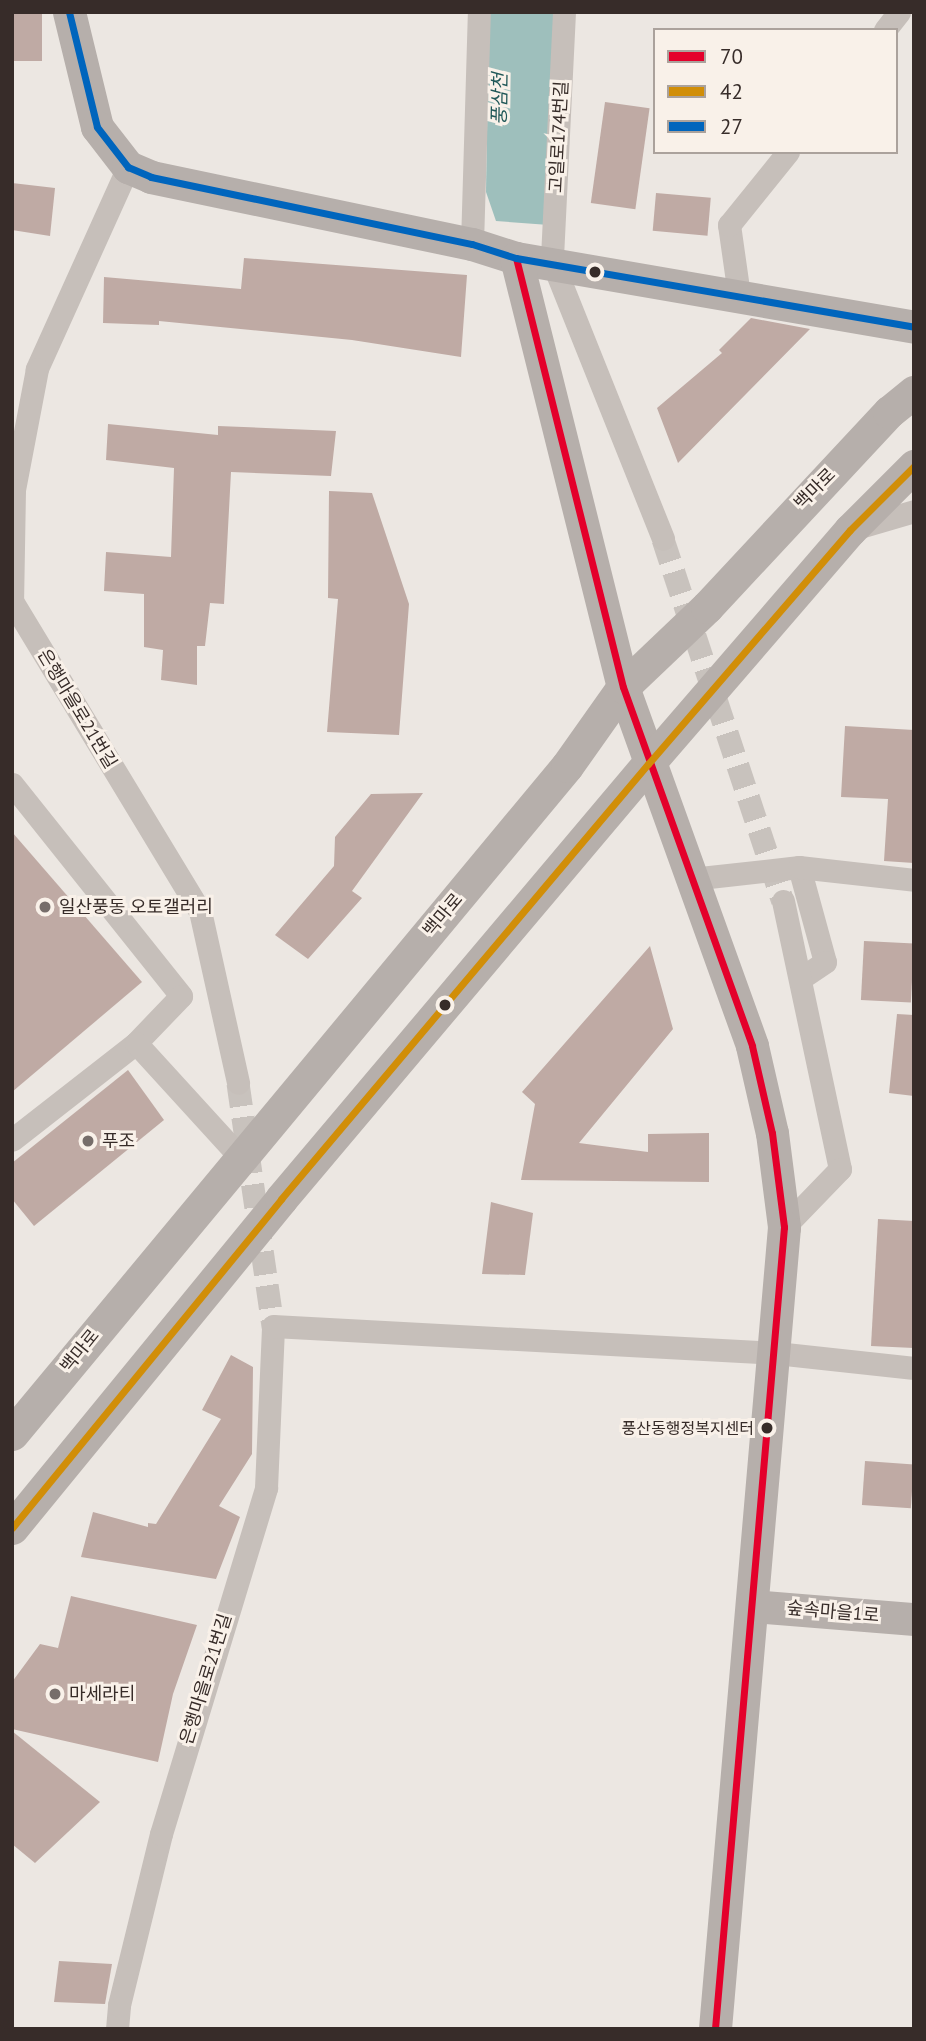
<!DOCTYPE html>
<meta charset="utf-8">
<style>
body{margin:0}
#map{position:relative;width:926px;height:2041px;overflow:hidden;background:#ece7e2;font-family:"PT Sans","Noto Sans KR",sans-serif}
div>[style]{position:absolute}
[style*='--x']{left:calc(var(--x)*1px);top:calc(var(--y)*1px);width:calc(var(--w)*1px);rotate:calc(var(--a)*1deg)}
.water>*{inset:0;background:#9ebfbc}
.building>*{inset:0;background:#bfaaa4;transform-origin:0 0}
.street-tunnel>*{height:23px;margin-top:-11.5px;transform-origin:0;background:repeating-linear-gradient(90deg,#c8c2bd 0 23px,transparent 0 34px)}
.street>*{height:23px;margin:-11.5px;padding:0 11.5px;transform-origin:11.5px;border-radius:11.5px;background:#c6bfba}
.secondary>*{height:33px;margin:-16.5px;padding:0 16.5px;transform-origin:16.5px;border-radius:16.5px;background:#b6afab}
.bus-1>*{height:7px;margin:-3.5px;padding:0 3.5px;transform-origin:3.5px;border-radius:3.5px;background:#e4002b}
.bus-2>*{height:7px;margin:-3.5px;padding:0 3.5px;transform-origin:3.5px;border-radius:3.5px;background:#d18e08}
.bus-3>*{height:7px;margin:-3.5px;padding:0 3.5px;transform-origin:3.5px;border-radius:3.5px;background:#0065bd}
.dots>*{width:19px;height:19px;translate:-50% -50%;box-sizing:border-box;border:4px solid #f9f1e9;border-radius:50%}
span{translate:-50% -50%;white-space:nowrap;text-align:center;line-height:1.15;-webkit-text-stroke:6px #f9f1e9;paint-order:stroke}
.bus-label{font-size:16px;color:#372c29}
.right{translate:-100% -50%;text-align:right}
.street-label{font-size:18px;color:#372c29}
.poi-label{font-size:18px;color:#372c29}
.left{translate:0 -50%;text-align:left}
.water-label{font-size:19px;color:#1f5757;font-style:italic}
.frame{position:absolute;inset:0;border:14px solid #372c29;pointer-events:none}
.legend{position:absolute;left:653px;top:28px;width:245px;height:126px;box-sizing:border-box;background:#f9f1e9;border:2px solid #aba29c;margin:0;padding:9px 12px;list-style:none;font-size:21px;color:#372c29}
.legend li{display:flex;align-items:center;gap:14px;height:35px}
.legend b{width:35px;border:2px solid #aba29c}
</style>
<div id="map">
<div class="water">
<div style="clip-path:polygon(489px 12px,555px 12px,549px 225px,496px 221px,486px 192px)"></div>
</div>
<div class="building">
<div style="left:42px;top:13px;width:48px;height:30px;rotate:90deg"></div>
<div style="left:605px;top:102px;width:45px;height:102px;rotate:8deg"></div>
<div style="clip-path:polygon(12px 183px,55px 188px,50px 236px,12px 230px)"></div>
<div style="left:656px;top:193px;width:55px;height:38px;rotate:5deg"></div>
<div style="clip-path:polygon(244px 258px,467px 275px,461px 357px,352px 340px,159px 321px,159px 325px,103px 323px,104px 277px,241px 289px)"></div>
<div style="clip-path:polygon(751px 318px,810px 329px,678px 463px,657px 408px,722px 353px,719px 350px)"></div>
<div style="clip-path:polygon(108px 424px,218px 435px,218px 426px,336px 431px,331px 476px,231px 472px,224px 604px,210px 603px,205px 646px,197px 646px,197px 685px,161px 680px,163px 650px,144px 647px,144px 594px,104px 591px,106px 552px,171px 557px,174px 468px,106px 460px)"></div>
<div style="clip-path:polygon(329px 491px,372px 493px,409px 604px,399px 735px,327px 732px,338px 599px,328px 598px)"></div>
<div style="clip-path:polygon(845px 726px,914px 730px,914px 863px,884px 861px,888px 799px,841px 797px)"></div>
<div style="clip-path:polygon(423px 793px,352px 891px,362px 898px,308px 959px,275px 935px,334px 866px,335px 837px,371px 794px)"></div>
<div style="clip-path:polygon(12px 832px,142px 982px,12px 1092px)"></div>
<div style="left:864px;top:941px;width:50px;height:59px;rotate:3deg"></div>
<div style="clip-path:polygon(650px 946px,673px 1029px,579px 1143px,648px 1152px,648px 1134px,709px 1133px,709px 1182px,521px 1180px,535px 1104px,522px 1092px)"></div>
<div style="clip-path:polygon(897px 1014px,914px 1015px,914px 1096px,889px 1093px)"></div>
<div style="clip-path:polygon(128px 1070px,164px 1120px,34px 1226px,12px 1199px,12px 1163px)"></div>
<div style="clip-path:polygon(491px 1202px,533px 1213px,525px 1275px,482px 1274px)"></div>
<div style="clip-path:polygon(878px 1219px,914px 1221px,914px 1348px,871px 1346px)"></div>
<div style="clip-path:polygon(231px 1355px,253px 1367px,252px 1454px,219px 1506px,240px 1517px,216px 1579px,81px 1557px,93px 1512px,148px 1527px,148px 1523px,156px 1524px,221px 1419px,202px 1410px)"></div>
<div style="left:865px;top:1461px;width:49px;height:44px;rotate:4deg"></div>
<div style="clip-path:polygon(71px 1596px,197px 1625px,173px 1694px,158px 1762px,12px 1729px,12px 1682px,40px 1644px,58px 1648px)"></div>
<div style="clip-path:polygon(12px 1731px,100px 1802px,35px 1863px,12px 1844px)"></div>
<div style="clip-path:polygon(59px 1961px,112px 1964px,105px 2004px,54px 2002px)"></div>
</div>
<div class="street-tunnel">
<div style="--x:663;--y:539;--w:381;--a:71.7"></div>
<div style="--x:238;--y:1083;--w:246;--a:81.8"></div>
</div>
<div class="street">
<div style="--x:564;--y:12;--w:249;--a:92.8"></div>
<div style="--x:552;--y:261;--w:299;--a:68.2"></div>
<div style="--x:885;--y:30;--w:23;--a:-52"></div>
<div style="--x:128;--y:167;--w:222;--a:114.3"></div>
<div style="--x:37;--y:369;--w:123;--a:100.8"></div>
<div style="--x:14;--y:490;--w:111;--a:91"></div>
<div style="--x:12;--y:601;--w:363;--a:58.8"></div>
<div style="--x:200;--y:911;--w:176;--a:77.5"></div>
<div style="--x:472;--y:244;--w:232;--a:-88.3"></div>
<div style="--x:739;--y:295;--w:71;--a:-98.1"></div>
<div style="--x:729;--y:225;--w:94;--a:-51.1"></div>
<div style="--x:853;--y:529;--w:64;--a:-16.4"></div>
<div style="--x:12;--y:784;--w:271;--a:51.4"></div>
<div style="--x:181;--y:996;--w:65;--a:133.8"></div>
<div style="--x:136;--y:1043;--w:157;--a:142"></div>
<div style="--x:799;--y:867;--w:98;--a:74.7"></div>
<div style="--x:825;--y:962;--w:30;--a:146"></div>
<div style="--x:691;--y:879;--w:109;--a:-6.3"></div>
<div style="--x:799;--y:867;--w:116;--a:6.4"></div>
<div style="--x:783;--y:901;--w:274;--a:78"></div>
<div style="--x:840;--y:1169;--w:81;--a:134"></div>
<div style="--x:136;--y:1043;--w:156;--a:47.6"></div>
<div style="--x:117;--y:2029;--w:24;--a:-85"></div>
<div style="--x:119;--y:2005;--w:176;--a:-76.2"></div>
<div style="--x:161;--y:1834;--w:362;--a:-73.1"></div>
<div style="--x:266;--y:1488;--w:162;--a:-87.5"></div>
<div style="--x:273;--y:1326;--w:504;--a:3.07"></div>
<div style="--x:776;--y:1353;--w:139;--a:6.2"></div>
</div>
<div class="secondary">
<div style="--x:69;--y:12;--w:118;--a:76.3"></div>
<div style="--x:97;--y:127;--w:51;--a:52.2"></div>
<div style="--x:128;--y:167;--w:25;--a:23"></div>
<div style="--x:151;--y:177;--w:328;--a:11.8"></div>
<div style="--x:472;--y:244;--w:46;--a:17.7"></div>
<div style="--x:516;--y:258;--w:404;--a:9.8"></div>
<div style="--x:516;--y:258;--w:442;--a:76"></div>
<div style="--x:623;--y:687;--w:381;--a:70.2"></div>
<div style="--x:752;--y:1046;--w:89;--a:77.1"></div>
<div style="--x:772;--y:1133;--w:95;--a:82.7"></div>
<div style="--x:784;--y:1227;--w:805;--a:94.92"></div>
<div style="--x:12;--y:1434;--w:868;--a:-50.28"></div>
<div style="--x:567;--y:766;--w:97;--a:-54.7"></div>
<div style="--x:623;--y:687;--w:116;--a:-43.6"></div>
<div style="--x:707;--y:607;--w:267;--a:-47"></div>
<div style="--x:889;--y:412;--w:32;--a:-39"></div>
<div style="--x:12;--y:1528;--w:425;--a:-50.7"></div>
<div style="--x:281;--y:1199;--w:569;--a:-49.85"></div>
<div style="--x:648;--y:764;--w:309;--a:-49.2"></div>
<div style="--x:850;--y:530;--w:91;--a:-45"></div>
<div style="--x:752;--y:1606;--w:163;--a:4.6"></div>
</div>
<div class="bus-1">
<div style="--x:516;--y:258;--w:442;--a:76"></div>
<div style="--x:623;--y:687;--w:381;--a:70.2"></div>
<div style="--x:752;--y:1046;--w:89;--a:77.1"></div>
<div style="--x:772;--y:1133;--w:95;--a:82.7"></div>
<div style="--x:784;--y:1227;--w:805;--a:94.92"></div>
</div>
<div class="bus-2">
<div style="--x:12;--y:1528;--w:425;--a:-50.7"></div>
<div style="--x:281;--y:1199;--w:569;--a:-49.85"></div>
<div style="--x:648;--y:764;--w:309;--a:-49.2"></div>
<div style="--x:850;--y:530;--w:91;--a:-45"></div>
</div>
<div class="bus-3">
<div style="--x:69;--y:12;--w:118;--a:76.3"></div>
<div style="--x:97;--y:127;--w:51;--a:52.2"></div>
<div style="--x:128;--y:167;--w:25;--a:23"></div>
<div style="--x:151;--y:177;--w:328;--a:11.8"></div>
<div style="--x:472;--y:244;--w:46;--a:17.7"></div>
<div style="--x:516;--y:258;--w:404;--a:9.8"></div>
</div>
<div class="dots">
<div style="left:595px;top:272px;background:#372c29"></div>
<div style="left:45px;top:907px;background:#766d6a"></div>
<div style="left:445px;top:1005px;background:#372c29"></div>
<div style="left:88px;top:1141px;background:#766d6a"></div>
<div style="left:767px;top:1428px;background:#372c29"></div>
<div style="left:55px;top:1694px;background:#766d6a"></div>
</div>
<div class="bus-label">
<span class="right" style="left:754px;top:1428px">풍산동행정복지센터</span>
</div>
<div class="street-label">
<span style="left:559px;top:137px;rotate:-87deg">고일로174번길</span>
<span style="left:815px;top:489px;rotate:-45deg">백마로</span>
<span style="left:77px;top:709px;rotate:59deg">은행마을로21번길</span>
<span style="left:443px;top:915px;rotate:-50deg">백마로</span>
<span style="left:80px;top:1351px;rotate:-51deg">백마로</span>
<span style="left:833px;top:1612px;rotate:5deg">숲속마을1로</span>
<span style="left:206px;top:1679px;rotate:-73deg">은행마을로21번길</span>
</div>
<div class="poi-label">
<span class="left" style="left:59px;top:907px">일산풍동 오토갤러리</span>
<span class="left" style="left:102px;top:1141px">푸조</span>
<span class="left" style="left:69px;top:1694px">마세라티</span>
</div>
<div class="water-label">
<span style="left:500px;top:99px;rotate:-89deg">풍삼천</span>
</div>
<div class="frame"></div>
<ul class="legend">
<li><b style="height:9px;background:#e4002b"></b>70</li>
<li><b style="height:9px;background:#d18e08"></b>42</li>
<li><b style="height:9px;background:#0065bd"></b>27</li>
</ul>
</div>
